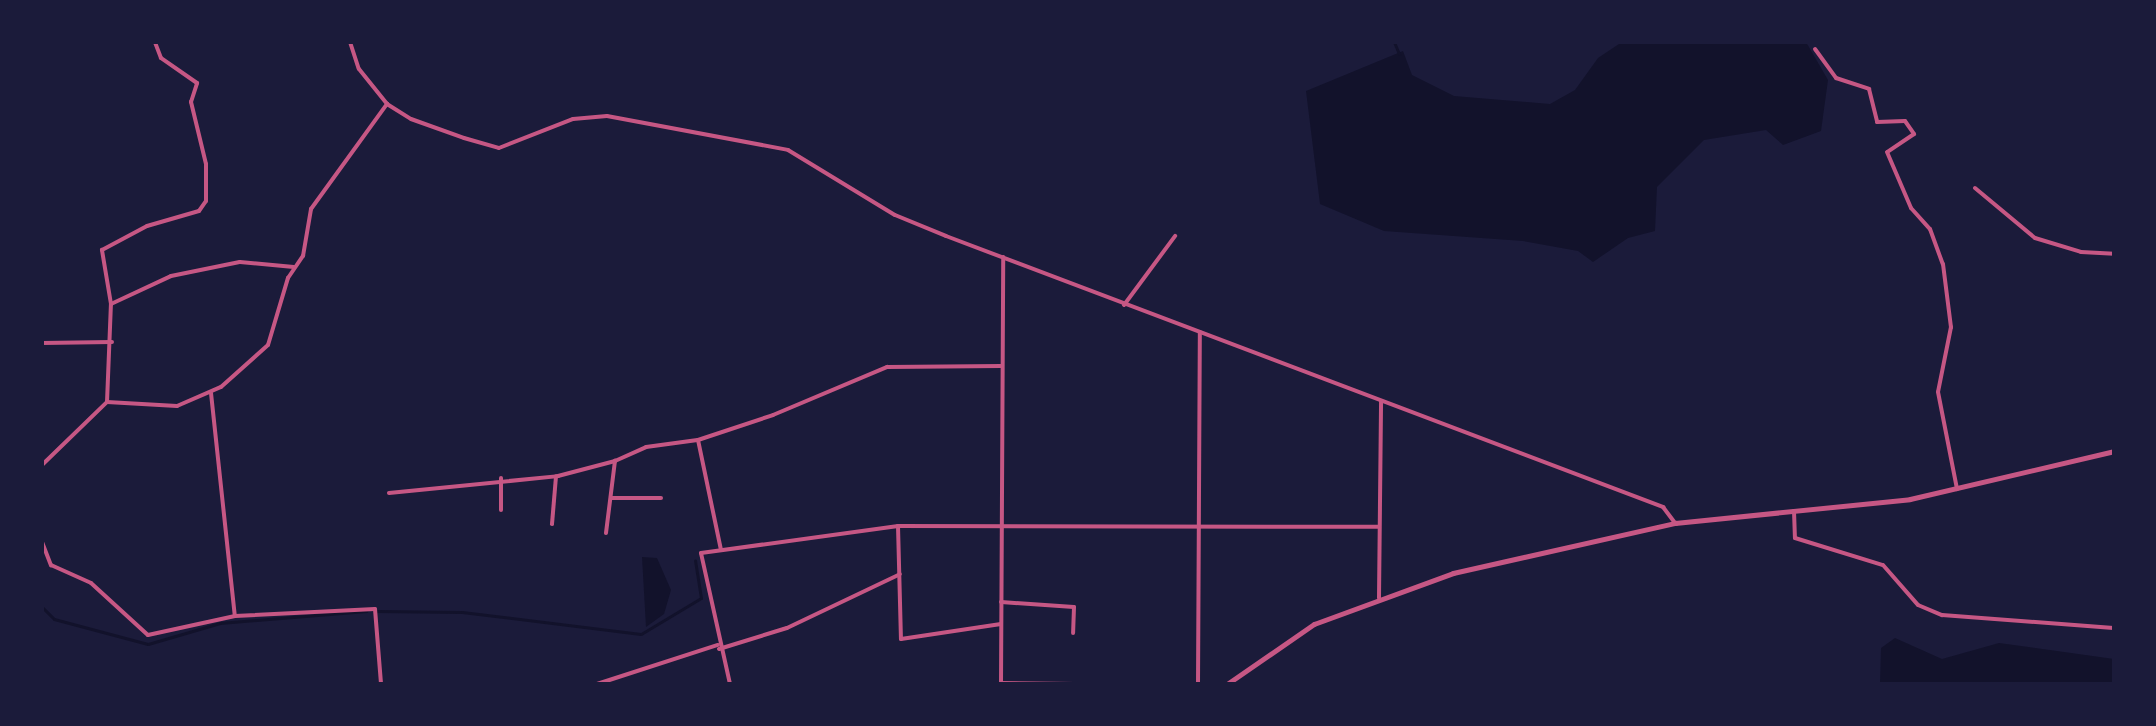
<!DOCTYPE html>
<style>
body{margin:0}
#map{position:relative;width:2156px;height:726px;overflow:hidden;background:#1b1b3a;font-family:"PT Sans Narrow",sans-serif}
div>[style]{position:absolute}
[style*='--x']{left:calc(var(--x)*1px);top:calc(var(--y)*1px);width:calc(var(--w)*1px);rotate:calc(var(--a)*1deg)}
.water>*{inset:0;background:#12122b}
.stream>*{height:3px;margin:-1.5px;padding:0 1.5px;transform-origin:1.5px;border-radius:1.5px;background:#12122b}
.minor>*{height:4px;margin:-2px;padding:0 2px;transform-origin:2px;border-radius:2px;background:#c65784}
.tertiary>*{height:5px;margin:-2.5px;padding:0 2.5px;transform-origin:2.5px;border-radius:2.5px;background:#c65784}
span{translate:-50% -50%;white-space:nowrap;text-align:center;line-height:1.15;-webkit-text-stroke:6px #1b1b3a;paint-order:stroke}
.frame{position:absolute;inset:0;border:44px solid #1b1b3a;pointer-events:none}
</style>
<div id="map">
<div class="water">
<div style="clip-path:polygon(1622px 42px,1806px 42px,1828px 80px,1821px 131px,1783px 145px,1766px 130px,1704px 140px,1657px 187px,1655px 231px,1628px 238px,1593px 262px,1578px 251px,1523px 241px,1384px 231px,1320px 204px,1306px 91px,1403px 51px,1412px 75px,1454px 96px,1550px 104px,1575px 90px,1598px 58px)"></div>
<div style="clip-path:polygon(642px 557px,657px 558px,671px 590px,664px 614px,646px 627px)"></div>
<div style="clip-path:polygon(1895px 638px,1942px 659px,1999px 643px,2114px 659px,2114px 684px,1880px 684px,1881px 648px)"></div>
</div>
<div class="stream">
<div style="--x:1394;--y:42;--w:13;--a:67"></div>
<div style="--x:42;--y:607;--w:17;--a:45"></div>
<div style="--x:54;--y:619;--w:97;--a:14.9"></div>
<div style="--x:148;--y:644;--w:75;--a:-16.3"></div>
<div style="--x:220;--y:623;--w:147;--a:-4.7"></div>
<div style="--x:375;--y:611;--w:87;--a:0.7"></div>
<div style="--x:462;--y:612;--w:180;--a:7"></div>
<div style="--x:641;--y:634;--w:70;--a:-31"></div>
<div style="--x:701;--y:598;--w:38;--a:-99"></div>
</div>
<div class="minor">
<div style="--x:350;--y:42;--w:28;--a:72"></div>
<div style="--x:359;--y:69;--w:45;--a:51.3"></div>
<div style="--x:387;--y:104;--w:28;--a:32"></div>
<div style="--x:411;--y:119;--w:56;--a:19.7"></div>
<div style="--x:464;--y:138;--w:36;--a:16"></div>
<div style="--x:499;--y:148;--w:79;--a:-21.4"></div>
<div style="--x:573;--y:119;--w:34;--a:-5"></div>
<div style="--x:607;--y:116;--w:184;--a:10.6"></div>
<div style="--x:788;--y:150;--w:125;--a:31.3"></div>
<div style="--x:895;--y:215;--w:55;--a:22.4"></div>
<div style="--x:946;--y:236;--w:767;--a:20.7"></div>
<div style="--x:1663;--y:507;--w:20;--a:53"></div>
<div style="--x:1815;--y:49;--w:36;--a:54"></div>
<div style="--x:1836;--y:78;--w:35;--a:18"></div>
<div style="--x:1869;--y:89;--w:34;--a:76"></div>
<div style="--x:1877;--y:122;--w:28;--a:-2"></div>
<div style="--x:1905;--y:121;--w:16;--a:55"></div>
<div style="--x:1914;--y:134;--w:32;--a:146"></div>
<div style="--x:1887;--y:152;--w:61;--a:66.8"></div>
<div style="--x:1911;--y:208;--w:28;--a:48"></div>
<div style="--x:1930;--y:229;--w:37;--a:70"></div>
<div style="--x:1943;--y:264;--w:64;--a:82.8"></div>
<div style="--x:1951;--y:327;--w:66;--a:101.3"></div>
<div style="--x:1938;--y:392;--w:99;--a:78.9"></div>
<div style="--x:1975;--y:188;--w:78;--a:39.8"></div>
<div style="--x:2035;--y:238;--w:48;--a:16.9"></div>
<div style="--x:2081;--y:252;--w:33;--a:3"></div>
<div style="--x:111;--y:304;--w:55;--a:-99.5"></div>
<div style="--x:102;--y:250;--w:51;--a:-28.1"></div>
<div style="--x:147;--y:226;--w:54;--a:-16.1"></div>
<div style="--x:199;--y:211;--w:12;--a:-55"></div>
<div style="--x:206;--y:201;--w:37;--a:-90"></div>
<div style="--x:206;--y:164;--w:64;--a:-103.6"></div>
<div style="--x:191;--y:102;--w:20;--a:-72"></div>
<div style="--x:197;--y:83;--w:44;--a:-145.2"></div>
<div style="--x:161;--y:58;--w:17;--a:-111"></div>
<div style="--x:1124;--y:305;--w:86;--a:-53.5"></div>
<div style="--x:42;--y:343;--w:70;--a:-0.8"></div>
<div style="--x:211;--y:393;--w:224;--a:83.9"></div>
<div style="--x:107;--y:402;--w:98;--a:-87.7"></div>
<div style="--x:111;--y:304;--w:66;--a:-25"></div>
<div style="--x:171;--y:276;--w:70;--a:-11.5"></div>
<div style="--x:240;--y:262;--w:54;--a:5.3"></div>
<div style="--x:42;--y:465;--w:91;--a:-44.1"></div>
<div style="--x:107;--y:402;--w:70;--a:3.3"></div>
<div style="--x:177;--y:406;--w:48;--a:-23.4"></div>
<div style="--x:221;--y:387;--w:63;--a:-41.8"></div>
<div style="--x:268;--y:345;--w:70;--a:-73.4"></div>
<div style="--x:288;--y:278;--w:27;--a:-56"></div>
<div style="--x:303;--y:256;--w:48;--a:-80.3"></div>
<div style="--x:311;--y:209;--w:130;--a:-54.1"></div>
<div style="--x:501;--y:478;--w:32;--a:90"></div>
<div style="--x:389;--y:493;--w:170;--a:-5.7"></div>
<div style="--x:558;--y:476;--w:59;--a:-14.7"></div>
<div style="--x:611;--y:498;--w:50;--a:0"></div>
<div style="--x:1794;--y:511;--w:27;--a:88"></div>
<div style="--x:1795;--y:538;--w:92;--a:17.1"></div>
<div style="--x:1883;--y:565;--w:53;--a:48.8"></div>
<div style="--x:1918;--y:605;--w:26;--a:23"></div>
<div style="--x:1942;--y:615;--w:172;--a:4.3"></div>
<div style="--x:552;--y:524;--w:48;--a:-85.2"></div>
<div style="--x:898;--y:526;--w:113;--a:88.5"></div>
<div style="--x:901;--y:639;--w:101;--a:-8.5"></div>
<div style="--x:606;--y:533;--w:73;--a:-82.9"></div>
<div style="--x:615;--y:461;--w:34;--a:-24"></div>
<div style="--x:646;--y:447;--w:52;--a:-7.7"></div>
<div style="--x:42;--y:542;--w:25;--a:69"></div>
<div style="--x:51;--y:565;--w:44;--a:24.2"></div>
<div style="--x:91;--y:583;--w:77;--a:42.4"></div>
<div style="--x:148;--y:635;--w:89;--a:-12.3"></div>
<div style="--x:235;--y:616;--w:140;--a:-2.9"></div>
<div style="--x:375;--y:609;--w:75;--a:85.4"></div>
<div style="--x:721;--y:550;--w:112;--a:-101.8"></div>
<div style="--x:698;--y:440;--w:79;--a:-18.4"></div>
<div style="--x:773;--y:415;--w:124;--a:-22.8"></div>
<div style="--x:887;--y:367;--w:114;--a:-0.5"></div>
<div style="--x:1379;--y:598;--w:197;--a:-89.4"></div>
<div style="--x:1001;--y:602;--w:73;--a:3.9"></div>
<div style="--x:1074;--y:607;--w:26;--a:92"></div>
<div style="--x:719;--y:649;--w:71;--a:-17.2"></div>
<div style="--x:787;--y:628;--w:125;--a:-25.5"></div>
<div style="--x:1001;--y:683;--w:73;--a:0.8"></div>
<div style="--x:597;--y:684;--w:127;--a:-17.9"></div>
<div style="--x:730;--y:684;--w:134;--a:-102.5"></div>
<div style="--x:701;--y:553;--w:199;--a:-7.8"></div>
<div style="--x:898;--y:526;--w:481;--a:0.1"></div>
<div style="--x:1001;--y:684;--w:427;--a:-89.7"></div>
<div style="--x:1198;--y:684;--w:352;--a:-89.7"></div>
</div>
<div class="tertiary">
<div style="--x:1227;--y:684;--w:106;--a:-34.6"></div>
<div style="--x:1314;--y:624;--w:148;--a:-20.1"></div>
<div style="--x:1453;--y:573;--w:228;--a:-12.7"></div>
<div style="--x:1675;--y:523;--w:236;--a:-5.8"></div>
<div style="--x:1910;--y:499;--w:210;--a:-13.2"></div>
</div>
<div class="frame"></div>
</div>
